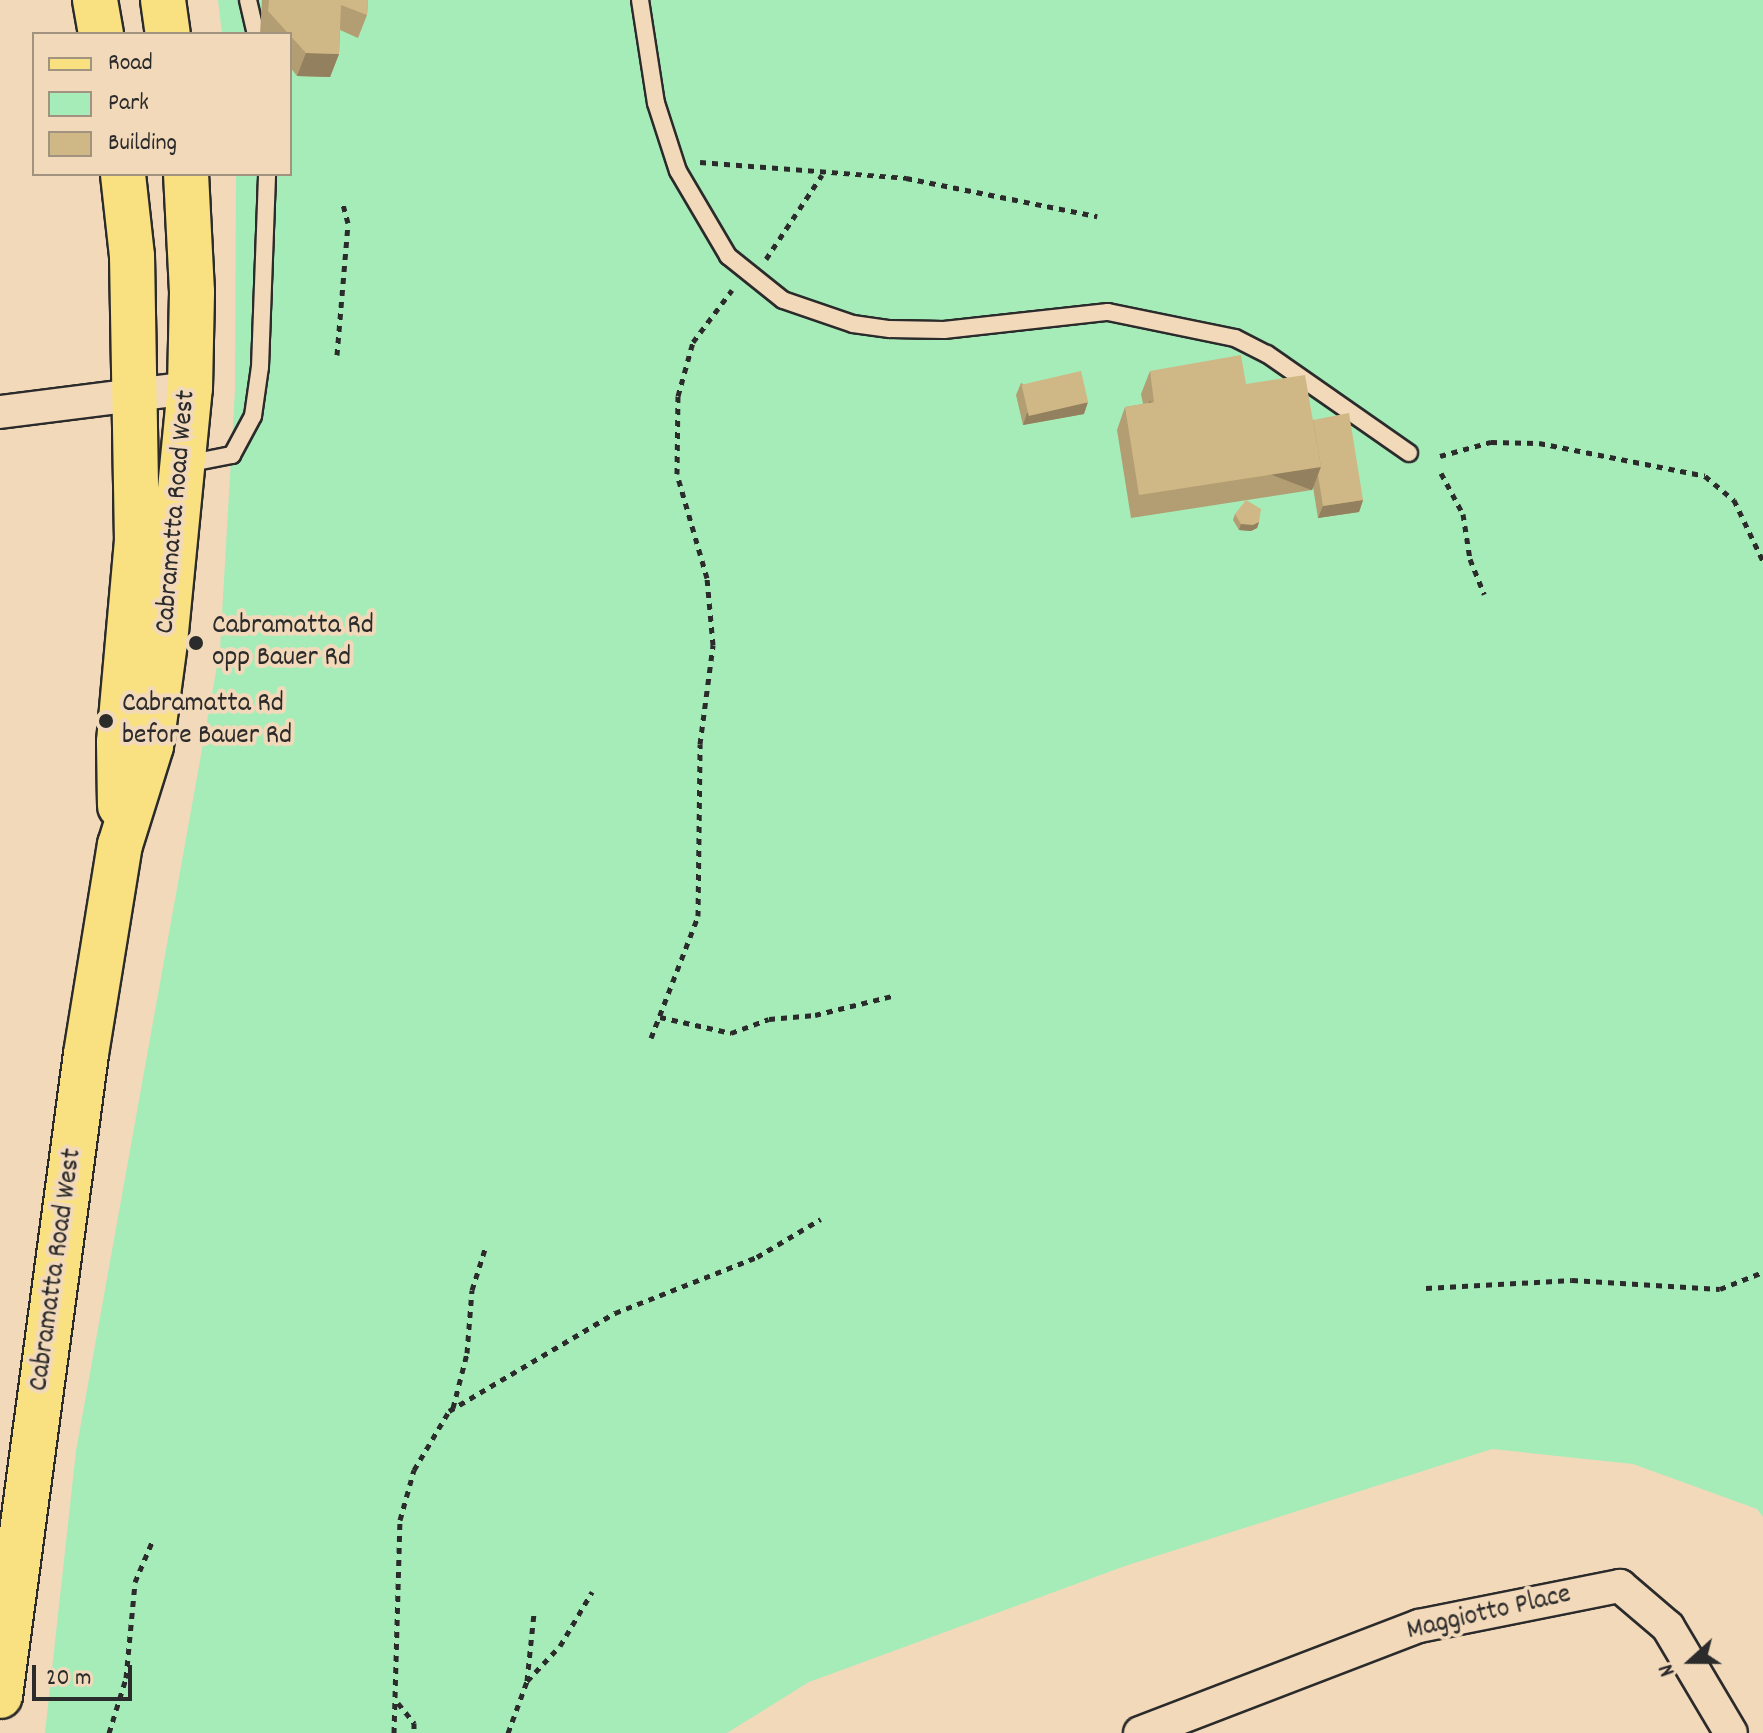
<!DOCTYPE html>
<style>
body{margin:0}
#map{position:relative;width:1763px;height:1733px;overflow:hidden;background:#f2d9ba;font-family:Dekko,sans-serif}
div>[style]{position:absolute}
[style*='--x']{left:calc(var(--x)*1px);top:calc(var(--y)*1px);width:calc(var(--w)*1px);rotate:calc(var(--a)*1deg)}
.green>*{inset:0;background:#a5ecb9}
.path>*{height:5px;margin-top:-2.5px;transform-origin:0;background:repeating-linear-gradient(90deg,#2b2b2b 0 6px,transparent 0 12px)}
.roads{filter:drop-shadow(2px 0 #2b2b2b) drop-shadow(-2px 0 #2b2b2b) drop-shadow(0 2px #2b2b2b) drop-shadow(0 -2px #2b2b2b)}
.service>*{height:16px;margin:-8px;padding:0 8px;transform-origin:8px;border-radius:8px;background:#f2d9ba}
.minor>*{height:32px;margin:-16px;padding:0 16px;transform-origin:16px;border-radius:16px;background:#f2d9ba}
.primary>*{height:44px;margin:-22px;padding:0 22px;transform-origin:22px;border-radius:22px;background:#f9e181}
.wall>*{inset:0;background:#b39d73}
.shaded-wall>*{inset:0;background:#92805e;transform-origin:0 0}
.building>*{inset:0;background:#d0b786;transform-origin:0 0}
.dots>*{width:22px;height:22px;translate:-50% -50%;box-sizing:border-box;border:4px solid #f2d9ba;border-radius:50%}
span{translate:-50% -50%;white-space:nowrap;text-align:center;line-height:1.15;-webkit-text-stroke:8px #f2d9ba;paint-order:stroke}
.street-label{font-size:28px;color:#2b2b2b}
.poi-label{font-size:28px;color:#2b2b2b}
.left{translate:0 -50%;text-align:left}
.legend{position:absolute;left:32px;top:32px;width:260px;height:144px;box-sizing:border-box;background:#f2d9ba;border:2px solid #a29381;margin:0;padding:10px 14px;list-style:none;font-size:24px;color:#2b2b2b}
.legend li{display:flex;align-items:center;gap:16px;height:40px}
.legend b{width:40px;border:2px solid #a29381}
.north{position:absolute;left:1651px;top:1621px;width:80px;height:80px;-webkit-text-stroke:6px #f2d9ba;paint-order:stroke;rotate:249deg;font-size:22px;font-weight:700;line-height:32px;text-align:center;color:#2b2b2b}
.north::after{content:'';display:block;margin:auto;width:28px;height:36px;background:#2b2b2b;clip-path:polygon(50% 0,100% 100%,50% 72%,0 100%)}
.scale{position:absolute;left:32px;top:1665px;width:100px;height:36px;box-sizing:border-box;border:4px solid #2b2b2b;border-top:0;padding-left:10px;font-size:24px;line-height:28px;white-space:nowrap;color:#2b2b2b;-webkit-text-stroke:6px #f2d9ba;paint-order:stroke}
</style>
<div id="map">
<div class="green">
<div style="clip-path:polygon(218px 0,1763px 0,1763px 1517px,1757px 1509px,1633px 1464px,1492px 1449px,1125px 1566px,809px 1682px,727px 1733px,45px 1733px,76px 1451px,220px 649px,235px 390px,236px 174px,290px 174px,290px 34px,222px 34px)"></div>
</div>
<div class="path">
<div style="--x:700;--y:162;--w:207;--a:4.4"></div>
<div style="--x:906;--y:178;--w:195;--a:11.3"></div>
<div style="--x:766;--y:259;--w:101;--a:-56.3"></div>
<div style="--x:337;--y:355;--w:132;--a:-85.2"></div>
<div style="--x:348;--y:223;--w:20;--a:-105"></div>
<div style="--x:1440;--y:456;--w:53;--a:-15.4"></div>
<div style="--x:1491;--y:442;--w:48;--a:1.2"></div>
<div style="--x:1539;--y:443;--w:169;--a:11.2"></div>
<div style="--x:1705;--y:476;--w:38;--a:40"></div>
<div style="--x:1734;--y:500;--w:68;--a:64.6"></div>
<div style="--x:1441;--y:473;--w:47;--a:61.8"></div>
<div style="--x:1463;--y:514;--w:46;--a:81.2"></div>
<div style="--x:1470;--y:559;--w:38;--a:68"></div>
<div style="--x:660;--y:1017;--w:73;--a:12.7"></div>
<div style="--x:731;--y:1033;--w:40;--a:-20.2"></div>
<div style="--x:769;--y:1019;--w:46;--a:-5"></div>
<div style="--x:815;--y:1015;--w:83;--a:-13.9"></div>
<div style="--x:651;--y:1038;--w:131;--a:-68.9"></div>
<div style="--x:698;--y:916;--w:172;--a:-89.3"></div>
<div style="--x:700;--y:744;--w:100;--a:-82.5"></div>
<div style="--x:713;--y:645;--w:67;--a:-95.1"></div>
<div style="--x:707;--y:578;--w:108;--a:-106.1"></div>
<div style="--x:677;--y:474;--w:78;--a:-89.3"></div>
<div style="--x:678;--y:396;--w:56;--a:-74.5"></div>
<div style="--x:693;--y:342;--w:65;--a:-53.1"></div>
<div style="--x:1426;--y:1288;--w:146;--a:-3.1"></div>
<div style="--x:1572;--y:1280;--w:148;--a:3.5"></div>
<div style="--x:1720;--y:1289;--w:46;--a:-21.6"></div>
<div style="--x:453;--y:1408;--w:57;--a:-75.7"></div>
<div style="--x:467;--y:1353;--w:63;--a:-85.5"></div>
<div style="--x:472;--y:1290;--w:43;--a:-72.4"></div>
<div style="--x:527;--y:1681;--w:48;--a:-46.7"></div>
<div style="--x:560;--y:1646;--w:63;--a:-59.3"></div>
<div style="--x:398;--y:1703;--w:26;--a:51"></div>
<div style="--x:414;--y:1723;--w:10;--a:90"></div>
<div style="--x:109;--y:1733;--w:58;--a:-72.8"></div>
<div style="--x:126;--y:1678;--w:96;--a:-84.6"></div>
<div style="--x:135;--y:1582;--w:43;--a:-67"></div>
<div style="--x:394;--y:1733;--w:213;--a:-88.4"></div>
<div style="--x:400;--y:1520;--w:52;--a:-74.4"></div>
<div style="--x:414;--y:1470;--w:69;--a:-59.3"></div>
<div style="--x:449;--y:1411;--w:193;--a:-30.6"></div>
<div style="--x:615;--y:1313;--w:153;--a:-21.5"></div>
<div style="--x:757;--y:1257;--w:74;--a:-30.7"></div>
<div style="--x:508;--y:1733;--w:55;--a:-69.9"></div>
<div style="--x:527;--y:1681;--w:68;--a:-84.1"></div>
</div>
<div class="roads">
<div class="service">
<div style="--x:248;--y:0;--w:35;--a:77"></div>
<div style="--x:640;--y:0;--w:104;--a:81.2"></div>
<div style="--x:656;--y:103;--w:71;--a:72.1"></div>
<div style="--x:678;--y:171;--w:99;--a:59.5"></div>
<div style="--x:728;--y:256;--w:70;--a:38.7"></div>
<div style="--x:783;--y:300;--w:74;--a:18.9"></div>
<div style="--x:853;--y:324;--w:37;--a:8"></div>
<div style="--x:890;--y:329;--w:54;--a:1.1"></div>
<div style="--x:944;--y:330;--w:165;--a:-6.3"></div>
<div style="--x:1108;--y:312;--w:130;--a:11.6"></div>
<div style="--x:1235;--y:338;--w:36;--a:27"></div>
<div style="--x:1267;--y:354;--w:173;--a:34.9"></div>
<div style="--x:186;--y:464;--w:47;--a:-11.1"></div>
<div style="--x:232;--y:455;--w:44;--a:-61.7"></div>
<div style="--x:253;--y:416;--w:49;--a:-81.9"></div>
<div style="--x:260;--y:367;--w:193;--a:-87.9"></div>
</div>
<div class="minor">
<div style="--x:0;--y:412;--w:192;--a:-7.2"></div>
<div style="--x:1140;--y:1733;--w:299;--a:-21"></div>
<div style="--x:1419;--y:1626;--w:205;--a:-11.3"></div>
<div style="--x:1620;--y:1586;--w:63;--a:40.5"></div>
<div style="--x:1668;--y:1627;--w:123;--a:59.3"></div>
</div>
<div class="primary">
<div style="--x:95;--y:0;--w:35;--a:80"></div>
<div style="--x:163;--y:0;--w:34;--a:82"></div>
<div style="--x:120;--y:806;--w:64;--a:-90.9"></div>
<div style="--x:119;--y:742;--w:201;--a:-84.9"></div>
<div style="--x:137;--y:542;--w:286;--a:-91"></div>
<div style="--x:132;--y:256;--w:82;--a:-96.3"></div>
<div style="--x:0;--y:1696;--w:648;--a:-82.37"></div>
<div style="--x:86;--y:1054;--w:212;--a:-80.8"></div>
<div style="--x:120;--y:845;--w:104;--a:-72.6"></div>
<div style="--x:151;--y:746;--w:105;--a:-82.3"></div>
<div style="--x:165;--y:642;--w:255;--a:-84.4"></div>
<div style="--x:190;--y:388;--w:96;--a:-88.8"></div>
<div style="--x:192;--y:292;--w:118;--a:-92.9"></div>
</div>
</div>
<div class="wall">
<div style="clip-path:polygon(262px 0,368px 0,367px 15px,358px 38px,340px 30px,339px 54px,330px 77px,297px 76px,290px 67px,290px 34px,260px 34px)"></div>
<div style="clip-path:polygon(1150px 371px,1246px 384px,1313px 420px,1363px 500px,1359px 512px,1318px 518px,1313px 487px,1312px 490px,1131px 518px,1117px 430px,1125px 407px,1143px 404px,1141px 394px)"></div>
<div style="clip-path:polygon(1021px 383px,1084px 414px,1023px 425px,1016px 395px)"></div>
<div style="clip-path:polygon(1235px 514px,1259px 522px,1257px 528px,1251px 531px,1239px 530px,1233px 520px)"></div>
</div>
<div class="shaded-wall">
<div style="clip-path:polygon(306px 53px,339px 54px,330px 77px,297px 76px)"></div>
<div style="clip-path:polygon(1088px 402px,1084px 414px,1023px 425px,1027px 413px)"></div>
<div style="left:1321px;top:467px;width:25px;height:184px;rotate:111deg"></div>
<div style="clip-path:polygon(1363px 500px,1359px 512px,1318px 518px,1323px 506px)"></div>
<div style="clip-path:polygon(1259px 522px,1257px 528px,1251px 531px,1239px 530px,1241px 524px)"></div>
</div>
<div class="building">
<div style="clip-path:polygon(269px 0,368px 0,367px 15px,341px 5px,339px 54px,306px 53px,268px 11px)"></div>
<div style="clip-path:polygon(1241px 355px,1246px 384px,1305px 375px,1321px 467px,1139px 495px,1125px 407px,1154px 402px,1150px 371px)"></div>
<div style="left:1081px;top:371px;width:32px;height:61px;rotate:77deg"></div>
<div style="clip-path:polygon(1349px 413px,1363px 500px,1323px 506px,1318px 475px,1321px 467px,1313px 420px)"></div>
<div style="clip-path:polygon(1246px 500px,1261px 509px,1259px 522px,1253px 525px,1241px 524px,1235px 514px)"></div>
</div>
<div class="dots">
<div style="left:196px;top:643px;background:#2b2b2b"></div>
<div style="left:106px;top:721px;background:#2b2b2b"></div>
</div>
<div class="street-label">
<span style="left:177px;top:512px;rotate:-85deg">Cabramatta Road West</span>
<span style="left:57px;top:1270px;rotate:-82deg">Cabramatta Road West</span>
<span style="left:1489px;top:1614px;rotate:-13deg">Maggiotto Place</span>
</div>
<div class="poi-label">
<span class="left" style="left:212px;top:643px">Cabramatta Rd<br>opp Bauer Rd</span>
<span class="left" style="left:122px;top:721px">Cabramatta Rd<br>before Bauer Rd</span>
</div>
<ul class="legend">
<li><b style="height:10px;background:#f9e181"></b>Road</li>
<li><b style="height:22px;background:#a5ecb9"></b>Park</li>
<li><b style="height:22px;background:#d0b786"></b>Building</li>
</ul>
<div class="north">N</div>
<div class="scale">20 m</div>
</div>
